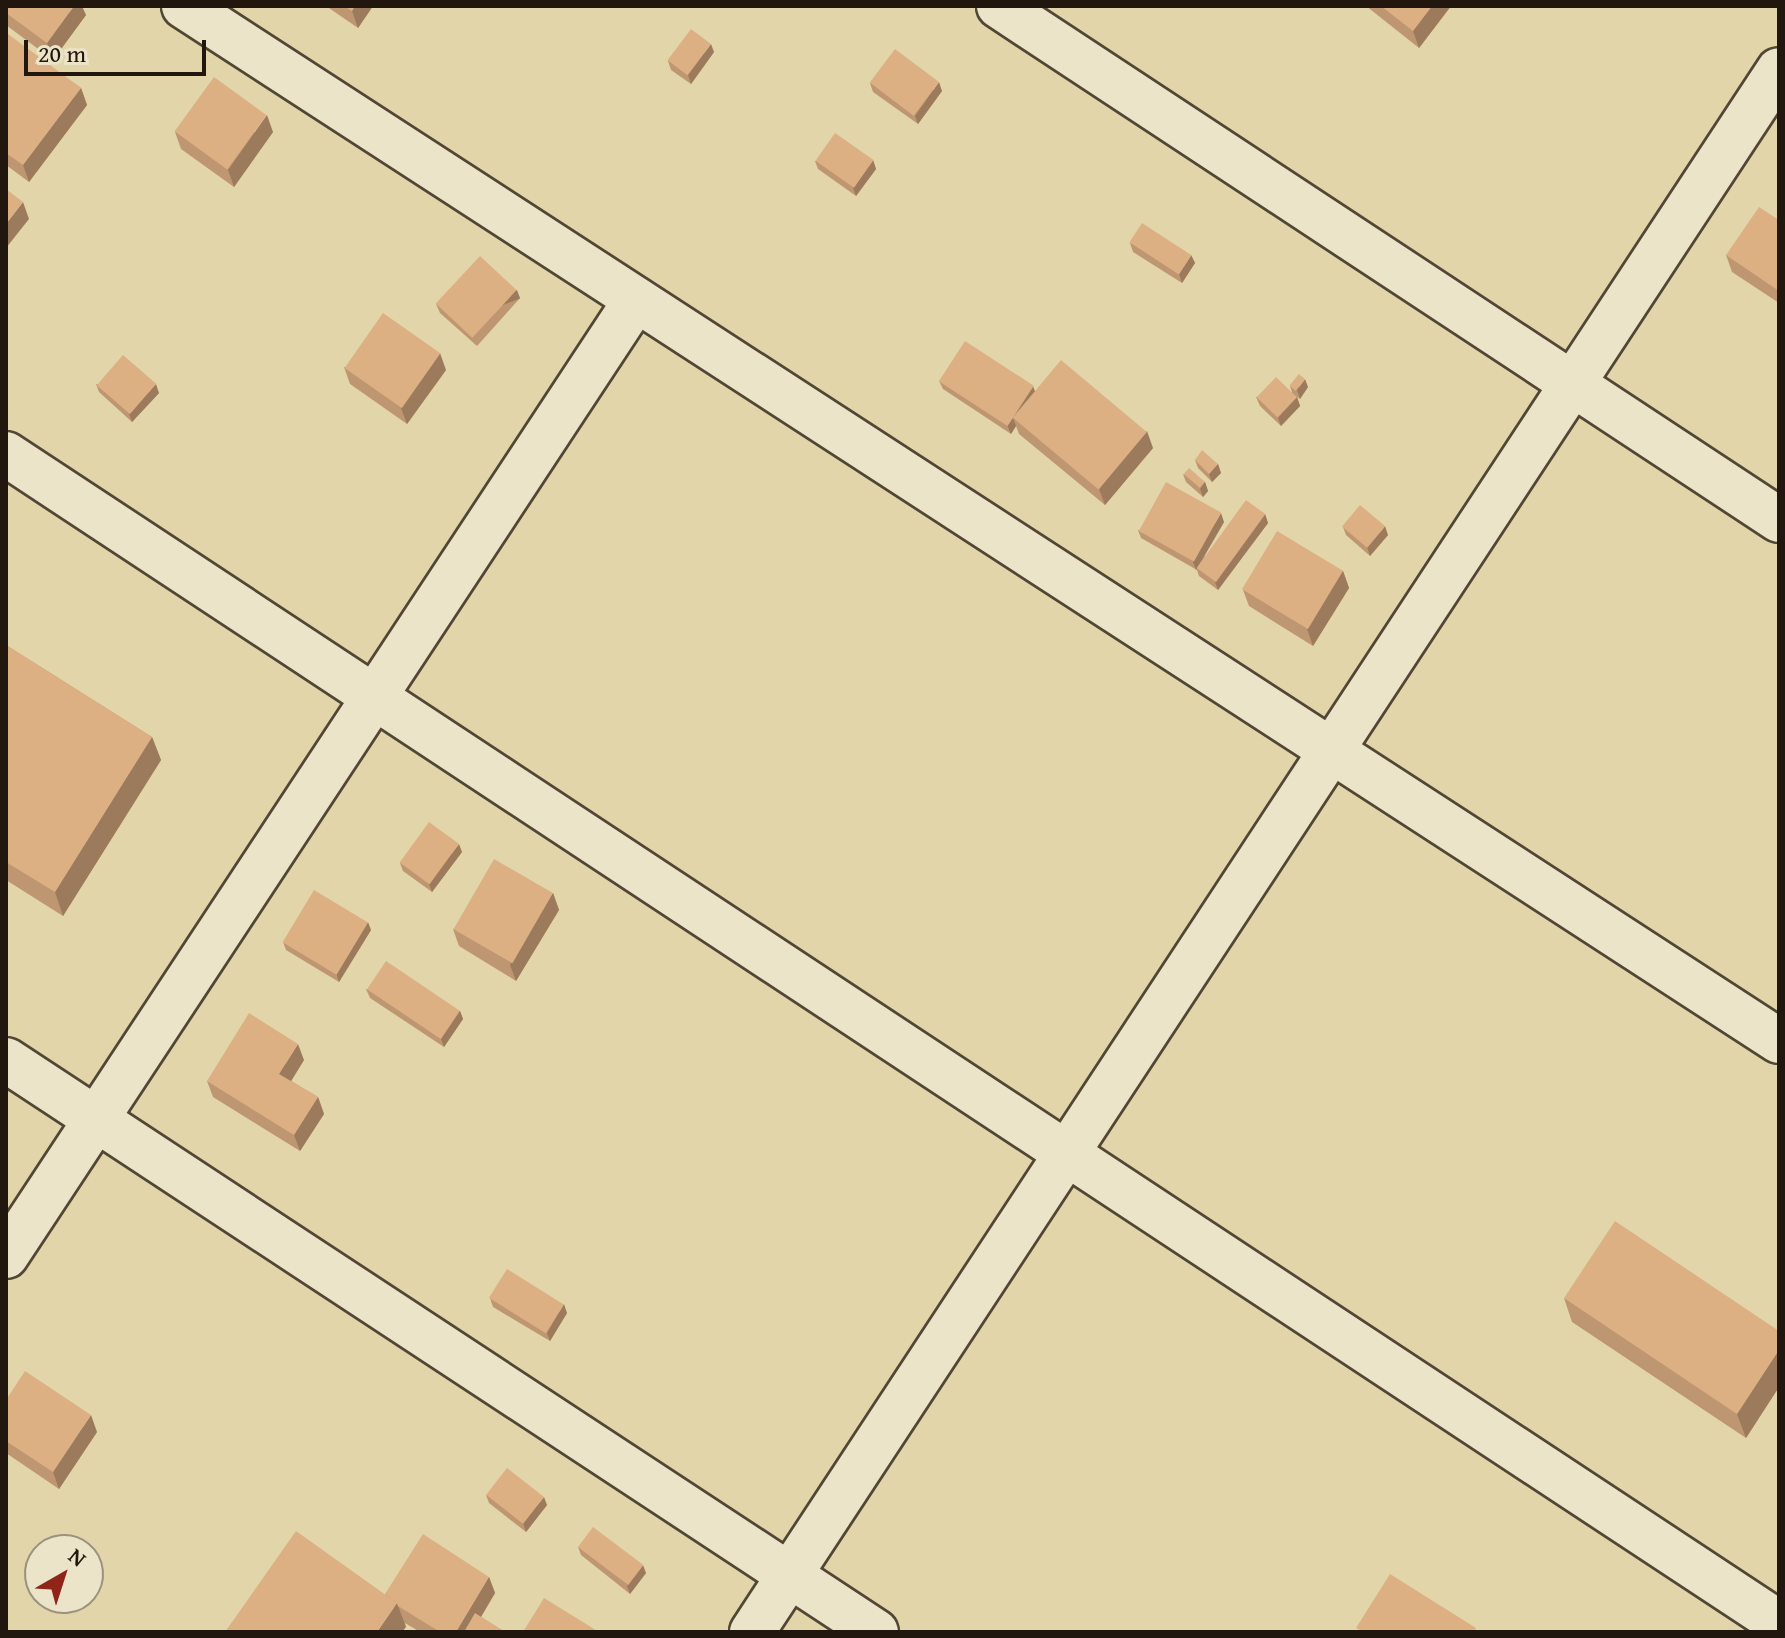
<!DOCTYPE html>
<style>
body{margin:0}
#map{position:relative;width:1785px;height:1638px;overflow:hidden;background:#e2d5aa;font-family:"Gentium Book Plus",serif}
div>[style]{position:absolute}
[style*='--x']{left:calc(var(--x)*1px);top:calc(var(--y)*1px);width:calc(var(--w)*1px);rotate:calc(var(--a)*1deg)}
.roads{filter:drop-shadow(2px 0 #524635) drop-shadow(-2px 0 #524635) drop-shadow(0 2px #524635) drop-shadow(0 -2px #524635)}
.minor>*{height:44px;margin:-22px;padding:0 22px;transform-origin:22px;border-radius:22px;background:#ece4c8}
.wall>*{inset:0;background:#be9772}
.shaded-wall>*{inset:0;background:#9b7b5c;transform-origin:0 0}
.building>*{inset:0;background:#ddb084;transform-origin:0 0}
span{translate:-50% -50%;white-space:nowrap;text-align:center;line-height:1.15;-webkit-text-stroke:8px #ece4c8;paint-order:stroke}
.frame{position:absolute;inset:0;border:8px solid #22170e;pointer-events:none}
.north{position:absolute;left:24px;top:1534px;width:80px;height:80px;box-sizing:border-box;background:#ece4c8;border:2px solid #9b927e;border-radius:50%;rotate:39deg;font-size:22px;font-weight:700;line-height:32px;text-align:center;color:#22170e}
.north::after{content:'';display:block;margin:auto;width:28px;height:36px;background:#8f2418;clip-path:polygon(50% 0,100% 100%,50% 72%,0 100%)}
.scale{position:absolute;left:24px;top:40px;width:182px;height:36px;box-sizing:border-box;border:4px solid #22170e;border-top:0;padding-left:10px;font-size:24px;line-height:28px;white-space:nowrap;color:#22170e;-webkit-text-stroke:6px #ece4c8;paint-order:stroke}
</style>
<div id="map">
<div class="roads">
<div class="minor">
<div style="--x:184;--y:6;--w:1901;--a:32.98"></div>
<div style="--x:999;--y:6;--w:934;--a:33.38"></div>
<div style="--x:6;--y:454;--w:2124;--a:33.4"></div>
<div style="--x:6;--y:1060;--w:1041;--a:33.32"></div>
<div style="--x:6;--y:1256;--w:1145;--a:-56.62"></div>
<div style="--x:752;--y:1632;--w:1869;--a:-56.68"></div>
</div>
</div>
<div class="wall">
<div style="clip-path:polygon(6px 6px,86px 15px,53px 60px,6px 25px)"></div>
<div style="clip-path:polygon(326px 6px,373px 6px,358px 28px)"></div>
<div style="clip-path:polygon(1366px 6px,1451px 6px,1419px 48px)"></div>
<div style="clip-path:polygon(6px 36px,81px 88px,87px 105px,29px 182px,6px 165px)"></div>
<div style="clip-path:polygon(714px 52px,691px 84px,671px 70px,668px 61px)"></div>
<div style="clip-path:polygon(870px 83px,942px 91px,918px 124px,873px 92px)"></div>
<div style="clip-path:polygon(175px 132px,273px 132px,234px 187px,181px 149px)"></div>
<div style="clip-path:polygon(873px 160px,876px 169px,856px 196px,818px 169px,815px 161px)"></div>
<div style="clip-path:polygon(1779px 220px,1779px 303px,1732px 272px,1726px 255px)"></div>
<div style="clip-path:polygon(1130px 243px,1191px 255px,1195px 263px,1182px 283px,1133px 252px)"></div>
<div style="clip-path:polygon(520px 298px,477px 346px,440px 313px,436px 304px)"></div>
<div style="clip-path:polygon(344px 367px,446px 370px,407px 424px,350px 384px)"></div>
<div style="clip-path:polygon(939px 381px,1035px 391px,1153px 448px,1105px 505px,1019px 434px,1016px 426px,1011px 434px,943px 389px)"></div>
<div style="clip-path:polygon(96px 384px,159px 393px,132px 422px,99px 392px)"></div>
<div style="clip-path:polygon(1290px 386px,1308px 387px,1300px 399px,1297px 397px,1300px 406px,1281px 426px,1260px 406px,1256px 397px,1292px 392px)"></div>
<div style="clip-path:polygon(1195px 460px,1218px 464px,1221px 473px,1212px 482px,1198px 468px)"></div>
<div style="clip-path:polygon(1183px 474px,1205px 482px,1208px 491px,1203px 497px,1186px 482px)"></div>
<div style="clip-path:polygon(1265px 514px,1268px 523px,1218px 590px,1199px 576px,1197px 570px,1141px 538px,1138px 530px,1224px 522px,1204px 557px)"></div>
<div style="clip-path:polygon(1343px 527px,1388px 535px,1370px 556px,1346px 535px)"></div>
<div style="clip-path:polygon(1343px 571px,1349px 588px,1313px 646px,1249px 606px,1243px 590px)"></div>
<div style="clip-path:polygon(6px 645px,152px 737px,161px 760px,63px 916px,6px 880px)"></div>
<div style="clip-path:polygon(462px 852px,432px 892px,403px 871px,400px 863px)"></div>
<div style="clip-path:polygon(553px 893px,559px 910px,516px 981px,459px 946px,453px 929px)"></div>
<div style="clip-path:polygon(371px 930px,339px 982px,286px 950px,283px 942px)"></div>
<div style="clip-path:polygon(366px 989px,460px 1011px,463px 1019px,444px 1047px,370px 998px)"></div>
<div style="clip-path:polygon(304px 1060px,291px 1081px,318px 1097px,324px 1114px,300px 1151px,213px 1097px,207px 1081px)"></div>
<div style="clip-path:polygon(490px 1298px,567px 1313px,550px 1341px,493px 1307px)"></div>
<div style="clip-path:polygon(1564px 1298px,1779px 1331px,1779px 1387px,1746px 1438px,1572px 1322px)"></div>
<div style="clip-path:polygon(6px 1400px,97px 1432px,59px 1489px,6px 1453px)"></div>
<div style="clip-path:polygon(486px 1495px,547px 1505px,526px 1532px,489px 1503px)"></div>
<div style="clip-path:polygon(578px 1547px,646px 1573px,630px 1594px,581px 1555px)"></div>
<div style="clip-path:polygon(489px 1577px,495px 1593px,481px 1617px,505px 1632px,420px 1632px,405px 1623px,406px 1627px,385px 1594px)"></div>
</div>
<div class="shaded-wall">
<div style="clip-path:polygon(74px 6px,82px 6px,86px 15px,53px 60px,47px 43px)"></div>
<div style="clip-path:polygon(355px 6px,373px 6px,358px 28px,352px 11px)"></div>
<div style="clip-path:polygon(1432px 6px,1451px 6px,1419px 48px,1413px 31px)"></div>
<div style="clip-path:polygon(711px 44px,714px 52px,691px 84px,688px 75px)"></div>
<div style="clip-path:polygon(939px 82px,942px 91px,918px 124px,915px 116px)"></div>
<div style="clip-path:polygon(81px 88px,87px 105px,29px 182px,23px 165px)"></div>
<div style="clip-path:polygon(267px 115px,273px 132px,234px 187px,228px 170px)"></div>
<div style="clip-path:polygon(873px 160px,876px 169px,856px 196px,853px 188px)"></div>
<div style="clip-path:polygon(23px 202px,29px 219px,6px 248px,6px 224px)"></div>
<div style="clip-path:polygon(1191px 255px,1195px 263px,1182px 283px,1179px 274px)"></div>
<div style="left:517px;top:290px;width:9px;height:64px;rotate:69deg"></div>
<div style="clip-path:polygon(440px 353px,446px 370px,407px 424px,401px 408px)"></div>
<div style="clip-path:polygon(1305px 379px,1308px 387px,1300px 399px,1297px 390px)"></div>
<div style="clip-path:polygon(156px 384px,159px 393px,132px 422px,129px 414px)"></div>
<div style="clip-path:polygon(1033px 386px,1036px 394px,1013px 418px,1016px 426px,1011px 434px,1007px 425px)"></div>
<div style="clip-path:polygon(1297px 397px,1300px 406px,1281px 426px,1278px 418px)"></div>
<div style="clip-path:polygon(1147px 431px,1153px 448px,1105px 505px,1099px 489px)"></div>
<div style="clip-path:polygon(1218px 464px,1221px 473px,1212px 482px,1209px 474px)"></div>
<div style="clip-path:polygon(1205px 482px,1208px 491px,1203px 497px,1200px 489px)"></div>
<div style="clip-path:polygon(1221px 513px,1224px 522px,1196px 570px,1193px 562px)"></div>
<div style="clip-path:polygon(1265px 514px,1268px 523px,1218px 590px,1215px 582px)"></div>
<div style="clip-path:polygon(1385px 526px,1388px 535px,1370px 556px,1367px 547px)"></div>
<div style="clip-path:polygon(1343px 571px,1349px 588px,1313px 646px,1307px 629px)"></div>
<div style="clip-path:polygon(152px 737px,161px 760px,63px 916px,55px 892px)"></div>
<div style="clip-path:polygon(459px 844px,462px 852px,432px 892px,429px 884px)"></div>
<div style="clip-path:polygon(553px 893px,559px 910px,516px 981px,510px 965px)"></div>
<div style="clip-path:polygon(368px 922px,371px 930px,339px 982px,336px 973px)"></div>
<div style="clip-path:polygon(460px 1011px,463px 1019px,444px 1047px,441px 1039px)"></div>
<div style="clip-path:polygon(298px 1044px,304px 1060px,285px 1091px,279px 1074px)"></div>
<div style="clip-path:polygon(318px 1097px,324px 1114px,300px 1151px,294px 1135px)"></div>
<div style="clip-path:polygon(564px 1304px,567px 1313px,550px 1341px,547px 1333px)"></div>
<div style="clip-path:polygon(1779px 1350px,1779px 1387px,1746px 1438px,1737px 1414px)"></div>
<div style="clip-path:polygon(91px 1415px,97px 1432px,59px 1489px,53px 1472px)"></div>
<div style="clip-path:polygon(544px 1497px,547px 1505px,526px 1532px,523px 1523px)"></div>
<div style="clip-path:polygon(643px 1565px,646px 1573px,630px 1594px,627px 1586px)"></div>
<div style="clip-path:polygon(489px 1577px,495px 1593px,472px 1632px,456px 1632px)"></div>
<div style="clip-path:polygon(397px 1603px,406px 1627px,402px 1632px,377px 1632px)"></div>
</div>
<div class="building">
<div style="clip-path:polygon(6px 6px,74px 6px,47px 43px,6px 13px)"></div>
<div style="clip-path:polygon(344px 6px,355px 6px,352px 11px)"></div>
<div style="clip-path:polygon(1381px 6px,1432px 6px,1413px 31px)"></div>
<div style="left:691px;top:29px;width:25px;height:39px;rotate:37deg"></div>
<div style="clip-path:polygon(8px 34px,81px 88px,23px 165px,6px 153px,6px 36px)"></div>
<div style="left:895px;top:49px;width:55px;height:42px;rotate:37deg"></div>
<div style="left:214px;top:77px;width:65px;height:67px;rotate:36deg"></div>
<div style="left:835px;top:133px;width:47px;height:34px;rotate:35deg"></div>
<div style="clip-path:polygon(6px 189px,23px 202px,6px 224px)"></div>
<div style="clip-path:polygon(1759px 207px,1779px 220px,1779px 291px,1726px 255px)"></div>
<div style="left:1142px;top:223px;width:59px;height:23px;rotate:33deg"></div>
<div style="left:480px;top:256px;width:50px;height:65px;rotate:43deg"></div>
<div style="left:383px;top:313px;width:70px;height:67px;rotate:35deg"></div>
<div style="left:965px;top:341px;width:82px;height:48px;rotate:33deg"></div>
<div style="left:123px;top:355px;width:44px;height:40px;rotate:41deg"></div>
<div style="left:1061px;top:360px;width:112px;height:75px;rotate:40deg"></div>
<div style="left:1299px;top:374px;width:8px;height:15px;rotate:40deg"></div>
<div style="left:1276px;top:377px;width:29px;height:28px;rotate:44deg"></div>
<div style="clip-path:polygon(1202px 450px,1218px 464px,1209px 474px,1195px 460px)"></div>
<div style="left:1189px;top:468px;width:21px;height:8px;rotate:41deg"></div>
<div style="left:1166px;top:482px;width:63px;height:56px;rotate:29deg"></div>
<div style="left:1246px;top:500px;width:24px;height:84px;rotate:36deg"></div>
<div style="left:1360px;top:505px;width:33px;height:28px;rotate:40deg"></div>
<div style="left:1277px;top:531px;width:77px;height:68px;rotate:31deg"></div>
<div style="clip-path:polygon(6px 645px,152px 737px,55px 892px,6px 862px)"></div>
<div style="left:429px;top:822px;width:37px;height:50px;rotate:36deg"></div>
<div style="left:494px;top:859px;width:68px;height:81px;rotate:30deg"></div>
<div style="left:314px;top:890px;width:63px;height:61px;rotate:31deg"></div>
<div style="left:386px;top:961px;width:89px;height:34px;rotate:34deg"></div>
<div style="clip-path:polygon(249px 1013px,298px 1044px,279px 1074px,318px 1097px,294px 1135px,207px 1081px)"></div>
<div style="clip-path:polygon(1615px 1221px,1779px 1331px,1779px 1350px,1737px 1414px,1564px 1298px)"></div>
<div style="left:507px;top:1269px;width:67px;height:34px;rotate:32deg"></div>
<div style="clip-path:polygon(25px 1371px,91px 1415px,53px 1472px,6px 1441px,6px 1400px)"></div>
<div style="left:507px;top:1468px;width:47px;height:34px;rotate:38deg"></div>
<div style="left:593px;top:1527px;width:63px;height:25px;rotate:37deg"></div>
<div style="clip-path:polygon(296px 1531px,397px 1603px,377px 1632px,225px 1632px)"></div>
<div style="clip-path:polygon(423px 1534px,489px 1577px,456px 1632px,440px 1632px,398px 1606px,397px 1603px,385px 1594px)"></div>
<div style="clip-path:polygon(1390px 1574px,1476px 1628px,1474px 1632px,1363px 1632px,1356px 1628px)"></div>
<div style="clip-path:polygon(544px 1598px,599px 1632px,523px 1632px)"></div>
<div style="clip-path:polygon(475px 1613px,505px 1632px,464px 1632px)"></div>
</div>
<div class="frame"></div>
<div class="north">N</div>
<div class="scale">20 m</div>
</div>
